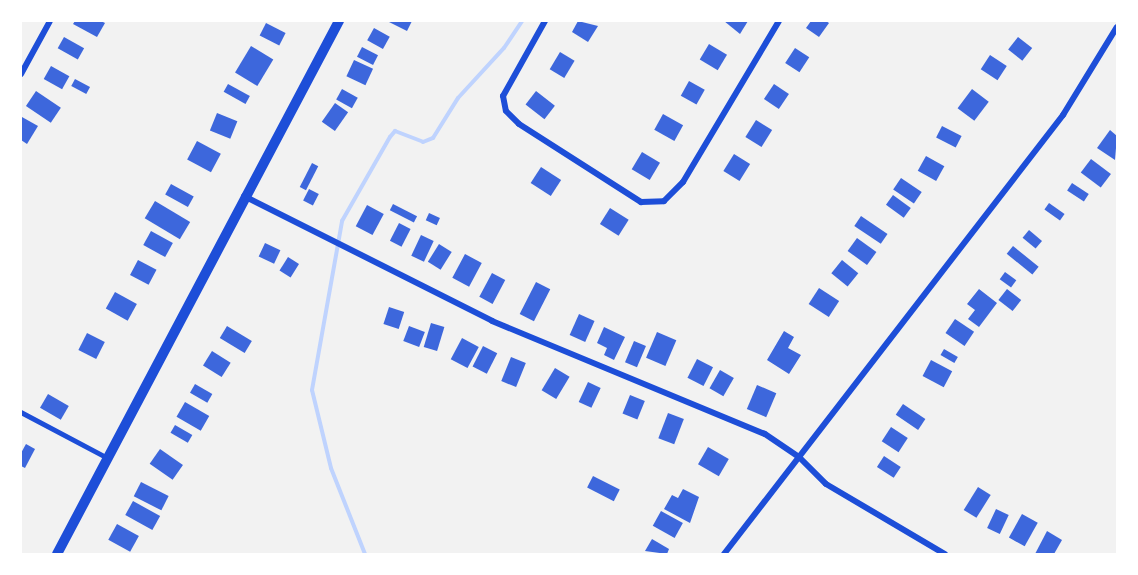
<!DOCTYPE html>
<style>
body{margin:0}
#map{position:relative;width:1138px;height:575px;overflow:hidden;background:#f2f2f2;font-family:"Source Sans 3",sans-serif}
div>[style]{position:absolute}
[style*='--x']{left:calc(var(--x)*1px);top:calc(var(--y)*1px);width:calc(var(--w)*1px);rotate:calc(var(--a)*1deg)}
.stream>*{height:4px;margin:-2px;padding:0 2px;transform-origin:2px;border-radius:2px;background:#bfd3fe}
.building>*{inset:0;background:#3d67dc;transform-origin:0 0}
.service>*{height:4.5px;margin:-2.25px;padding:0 2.25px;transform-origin:2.25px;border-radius:2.25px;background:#1d4ed8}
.minor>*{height:6px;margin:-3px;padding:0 3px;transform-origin:3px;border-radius:3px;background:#1d4ed8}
.tertiary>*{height:10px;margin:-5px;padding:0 5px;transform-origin:5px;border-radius:5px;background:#1d4ed8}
span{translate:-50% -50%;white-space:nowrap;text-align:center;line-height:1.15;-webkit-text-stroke:4.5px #fff;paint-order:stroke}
.frame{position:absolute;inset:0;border:22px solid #fff;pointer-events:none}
</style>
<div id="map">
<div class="stream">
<div style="--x:365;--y:554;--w:92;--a:-111.6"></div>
<div style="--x:331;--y:468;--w:80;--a:-103.7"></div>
<div style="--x:312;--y:390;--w:172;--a:-79.9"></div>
<div style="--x:342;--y:221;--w:97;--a:-60.3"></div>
<div style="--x:390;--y:137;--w:8;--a:-50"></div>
<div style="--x:395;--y:131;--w:30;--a:21"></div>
<div style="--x:423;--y:142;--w:11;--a:-22"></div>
<div style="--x:433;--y:138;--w:47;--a:-58"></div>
<div style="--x:458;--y:98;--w:68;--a:-47.4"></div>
<div style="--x:504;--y:48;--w:32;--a:-56"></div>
</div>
<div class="building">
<div style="clip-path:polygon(75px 21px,101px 21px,105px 23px,97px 37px,73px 24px)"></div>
<div style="clip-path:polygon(387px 21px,412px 21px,407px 31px)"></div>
<div style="clip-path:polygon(578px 21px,598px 26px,588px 42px,572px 32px)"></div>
<div style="clip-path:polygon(724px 21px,748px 21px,740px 34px)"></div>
<div style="clip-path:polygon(811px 21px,826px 21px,829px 23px,819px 37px,806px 28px)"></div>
<div style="left:266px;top:23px;width:22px;height:14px;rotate:27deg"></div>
<div style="left:374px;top:28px;width:18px;height:14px;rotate:29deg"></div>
<div style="left:64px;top:37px;width:23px;height:13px;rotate:29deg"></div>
<div style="left:1018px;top:37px;width:18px;height:16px;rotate:38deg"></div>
<div style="left:709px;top:44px;width:21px;height:18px;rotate:31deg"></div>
<div style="left:251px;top:46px;width:26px;height:31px;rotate:31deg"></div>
<div style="left:362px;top:47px;width:18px;height:11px;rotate:27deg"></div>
<div style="left:795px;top:48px;width:17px;height:18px;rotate:33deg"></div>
<div style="left:560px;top:52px;width:17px;height:20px;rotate:31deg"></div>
<div style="left:990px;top:55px;width:20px;height:17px;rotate:33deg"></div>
<div style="left:354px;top:60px;width:21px;height:18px;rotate:25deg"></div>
<div style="left:51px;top:66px;width:21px;height:15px;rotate:29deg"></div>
<div style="left:75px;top:79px;width:17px;height:8px;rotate:28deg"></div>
<div style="left:689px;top:81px;width:18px;height:17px;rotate:29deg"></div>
<div style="left:228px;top:84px;width:25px;height:9px;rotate:29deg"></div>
<div style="left:774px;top:84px;width:18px;height:18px;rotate:34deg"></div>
<div style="left:342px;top:89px;width:18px;height:12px;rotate:29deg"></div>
<div style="left:972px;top:89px;width:21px;height:24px;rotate:37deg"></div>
<div style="left:36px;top:91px;width:30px;height:18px;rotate:34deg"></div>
<div style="left:536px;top:91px;width:24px;height:17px;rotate:38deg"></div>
<div style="left:335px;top:103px;width:16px;height:23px;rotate:35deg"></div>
<div style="left:217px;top:113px;width:22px;height:19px;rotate:22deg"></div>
<div style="left:663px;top:114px;width:23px;height:18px;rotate:29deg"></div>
<div style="clip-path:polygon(22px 117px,38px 126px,27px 144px,21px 140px)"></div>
<div style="left:756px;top:120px;width:19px;height:20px;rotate:32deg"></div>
<div style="left:942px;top:126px;width:22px;height:13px;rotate:27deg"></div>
<div style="clip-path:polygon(1110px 130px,1117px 136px,1115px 160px,1097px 148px)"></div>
<div style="left:197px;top:141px;width:27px;height:21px;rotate:28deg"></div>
<div style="left:642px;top:152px;width:21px;height:20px;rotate:31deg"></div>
<div style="left:734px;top:154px;width:19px;height:20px;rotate:32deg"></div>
<div style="left:926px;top:156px;width:21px;height:17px;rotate:29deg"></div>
<div style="left:1091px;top:159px;width:25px;height:17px;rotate:37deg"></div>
<div style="left:312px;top:163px;width:7px;height:27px;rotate:27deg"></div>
<div style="left:541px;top:167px;width:24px;height:19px;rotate:33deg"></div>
<div style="left:901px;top:178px;width:25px;height:14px;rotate:34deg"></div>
<div style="left:1072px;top:183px;width:20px;height:9px;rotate:33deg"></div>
<div style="left:171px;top:184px;width:26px;height:12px;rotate:29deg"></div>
<div style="left:309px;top:189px;width:11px;height:13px;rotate:27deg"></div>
<div style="left:893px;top:195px;width:22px;height:12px;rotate:36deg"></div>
<div style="left:155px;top:201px;width:41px;height:20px;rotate:31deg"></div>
<div style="left:1049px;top:203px;width:19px;height:8px;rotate:35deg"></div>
<div style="left:393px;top:204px;width:27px;height:7px;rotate:27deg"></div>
<div style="left:367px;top:205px;width:19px;height:24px;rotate:28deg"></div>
<div style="left:610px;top:208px;width:22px;height:19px;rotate:32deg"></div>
<div style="left:429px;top:213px;width:12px;height:8px;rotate:24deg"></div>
<div style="left:861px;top:216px;width:32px;height:12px;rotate:34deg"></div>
<div style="left:399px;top:223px;width:13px;height:20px;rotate:27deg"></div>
<div style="left:1029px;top:230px;width:17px;height:10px;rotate:40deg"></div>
<div style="left:151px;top:231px;width:25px;height:16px;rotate:29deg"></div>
<div style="left:421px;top:235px;width:14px;height:23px;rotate:25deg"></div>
<div style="left:857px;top:238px;width:24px;height:16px;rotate:36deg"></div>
<div style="left:265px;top:243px;width:17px;height:15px;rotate:25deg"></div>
<div style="left:439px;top:244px;width:15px;height:21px;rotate:32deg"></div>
<div style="left:1013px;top:246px;width:33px;height:10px;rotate:39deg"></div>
<div style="left:465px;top:254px;width:19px;height:27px;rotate:28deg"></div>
<div style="left:288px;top:257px;width:13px;height:16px;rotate:32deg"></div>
<div style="left:138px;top:260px;width:21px;height:17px;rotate:28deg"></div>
<div style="left:842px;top:260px;width:21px;height:17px;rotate:39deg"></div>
<div style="left:1005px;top:272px;width:14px;height:9px;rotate:36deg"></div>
<div style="left:492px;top:273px;width:15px;height:27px;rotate:28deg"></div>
<div style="left:536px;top:282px;width:16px;height:36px;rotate:27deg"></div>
<div style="left:819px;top:288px;width:24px;height:19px;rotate:33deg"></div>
<div style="clip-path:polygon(979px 289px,997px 303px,979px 327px,968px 319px,975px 310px,967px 304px)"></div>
<div style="left:1007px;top:289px;width:18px;height:14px;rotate:38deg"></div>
<div style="left:115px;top:292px;width:25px;height:19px;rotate:29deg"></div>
<div style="left:389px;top:307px;width:16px;height:18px;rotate:18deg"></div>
<div style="left:579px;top:314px;width:17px;height:23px;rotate:24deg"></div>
<div style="left:955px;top:319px;width:23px;height:17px;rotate:34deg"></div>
<div style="left:431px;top:323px;width:14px;height:25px;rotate:17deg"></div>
<div style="left:227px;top:326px;width:29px;height:14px;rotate:31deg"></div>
<div style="left:409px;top:326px;width:17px;height:16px;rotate:21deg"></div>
<div style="clip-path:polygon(604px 327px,625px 337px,614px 360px,604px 355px,607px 348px,597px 343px)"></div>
<div style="clip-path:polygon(784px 331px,794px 337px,788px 348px,801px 355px,789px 374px,767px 360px)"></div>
<div style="left:657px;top:332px;width:21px;height:28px;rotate:23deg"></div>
<div style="left:87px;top:333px;width:20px;height:19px;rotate:27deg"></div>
<div style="left:462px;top:338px;width:19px;height:24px;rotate:28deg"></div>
<div style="left:634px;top:341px;width:13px;height:23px;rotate:23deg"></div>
<div style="left:483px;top:346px;width:16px;height:23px;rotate:27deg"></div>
<div style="left:944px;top:349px;width:16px;height:7px;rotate:30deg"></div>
<div style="left:212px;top:351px;width:22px;height:17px;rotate:32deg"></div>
<div style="left:511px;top:357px;width:16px;height:26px;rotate:22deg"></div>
<div style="left:697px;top:359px;width:18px;height:21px;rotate:27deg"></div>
<div style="left:931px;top:360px;width:24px;height:18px;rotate:28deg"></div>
<div style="left:555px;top:368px;width:17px;height:26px;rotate:31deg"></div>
<div style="left:720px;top:370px;width:16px;height:21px;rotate:30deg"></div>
<div style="left:588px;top:382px;width:14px;height:22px;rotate:25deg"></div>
<div style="left:195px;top:384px;width:20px;height:10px;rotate:30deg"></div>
<div style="left:757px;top:385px;width:21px;height:26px;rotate:23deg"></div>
<div style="left:48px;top:394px;width:24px;height:16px;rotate:30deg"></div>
<div style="left:630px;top:395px;width:16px;height:20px;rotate:22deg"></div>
<div style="left:185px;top:402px;width:28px;height:17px;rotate:30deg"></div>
<div style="left:903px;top:404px;width:27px;height:13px;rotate:34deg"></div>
<div style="left:668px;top:413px;width:17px;height:27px;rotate:21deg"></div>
<div style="left:175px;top:425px;width:20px;height:9px;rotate:30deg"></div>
<div style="left:891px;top:427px;width:20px;height:17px;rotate:33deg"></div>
<div style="clip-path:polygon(26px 444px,35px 449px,25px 468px,21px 466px,21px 453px)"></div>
<div style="left:708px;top:447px;width:24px;height:20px;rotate:30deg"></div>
<div style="left:160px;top:449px;width:28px;height:18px;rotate:35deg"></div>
<div style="left:884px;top:456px;width:20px;height:13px;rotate:33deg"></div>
<div style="left:593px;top:476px;width:30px;height:13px;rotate:27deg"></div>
<div style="left:141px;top:482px;width:31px;height:16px;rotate:27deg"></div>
<div style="left:978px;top:487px;width:15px;height:27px;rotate:32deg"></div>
<div style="clip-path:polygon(683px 489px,699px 497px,690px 523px,664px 509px,672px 495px,678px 498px)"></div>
<div style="left:133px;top:501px;width:31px;height:16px;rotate:29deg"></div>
<div style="left:996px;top:509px;width:14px;height:21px;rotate:25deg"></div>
<div style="left:661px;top:511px;width:25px;height:17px;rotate:29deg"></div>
<div style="left:1022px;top:514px;width:18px;height:27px;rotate:29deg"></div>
<div style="left:117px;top:524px;width:25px;height:18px;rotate:29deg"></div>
<div style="clip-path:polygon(1047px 531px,1062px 540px,1054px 554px,1035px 554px)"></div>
<div style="clip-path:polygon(652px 539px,669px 549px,667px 554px,645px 551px)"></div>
</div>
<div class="service">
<div style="--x:21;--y:412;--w:96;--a:27.9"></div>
</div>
<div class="minor">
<div style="--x:545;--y:21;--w:86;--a:119.2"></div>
<div style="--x:503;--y:96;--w:15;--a:79"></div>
<div style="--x:506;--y:111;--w:18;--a:45"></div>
<div style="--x:519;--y:124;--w:145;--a:32.6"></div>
<div style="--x:641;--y:202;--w:23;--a:-2"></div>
<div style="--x:664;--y:201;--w:27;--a:-45"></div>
<div style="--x:683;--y:182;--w:187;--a:-59.2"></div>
<div style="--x:21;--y:74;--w:60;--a:-61.3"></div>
<div style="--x:244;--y:196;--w:278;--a:26.7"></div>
<div style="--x:492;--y:321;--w:295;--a:22.5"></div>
<div style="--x:765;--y:434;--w:41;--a:34.1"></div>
<div style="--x:799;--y:457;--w:38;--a:45"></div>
<div style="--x:826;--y:484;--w:138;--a:30.5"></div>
<div style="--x:724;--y:554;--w:555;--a:-52.32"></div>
<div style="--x:1063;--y:115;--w:103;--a:-58.5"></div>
</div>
<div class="tertiary">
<div style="--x:57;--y:554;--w:603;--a:-62.12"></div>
</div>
<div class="frame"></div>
</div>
